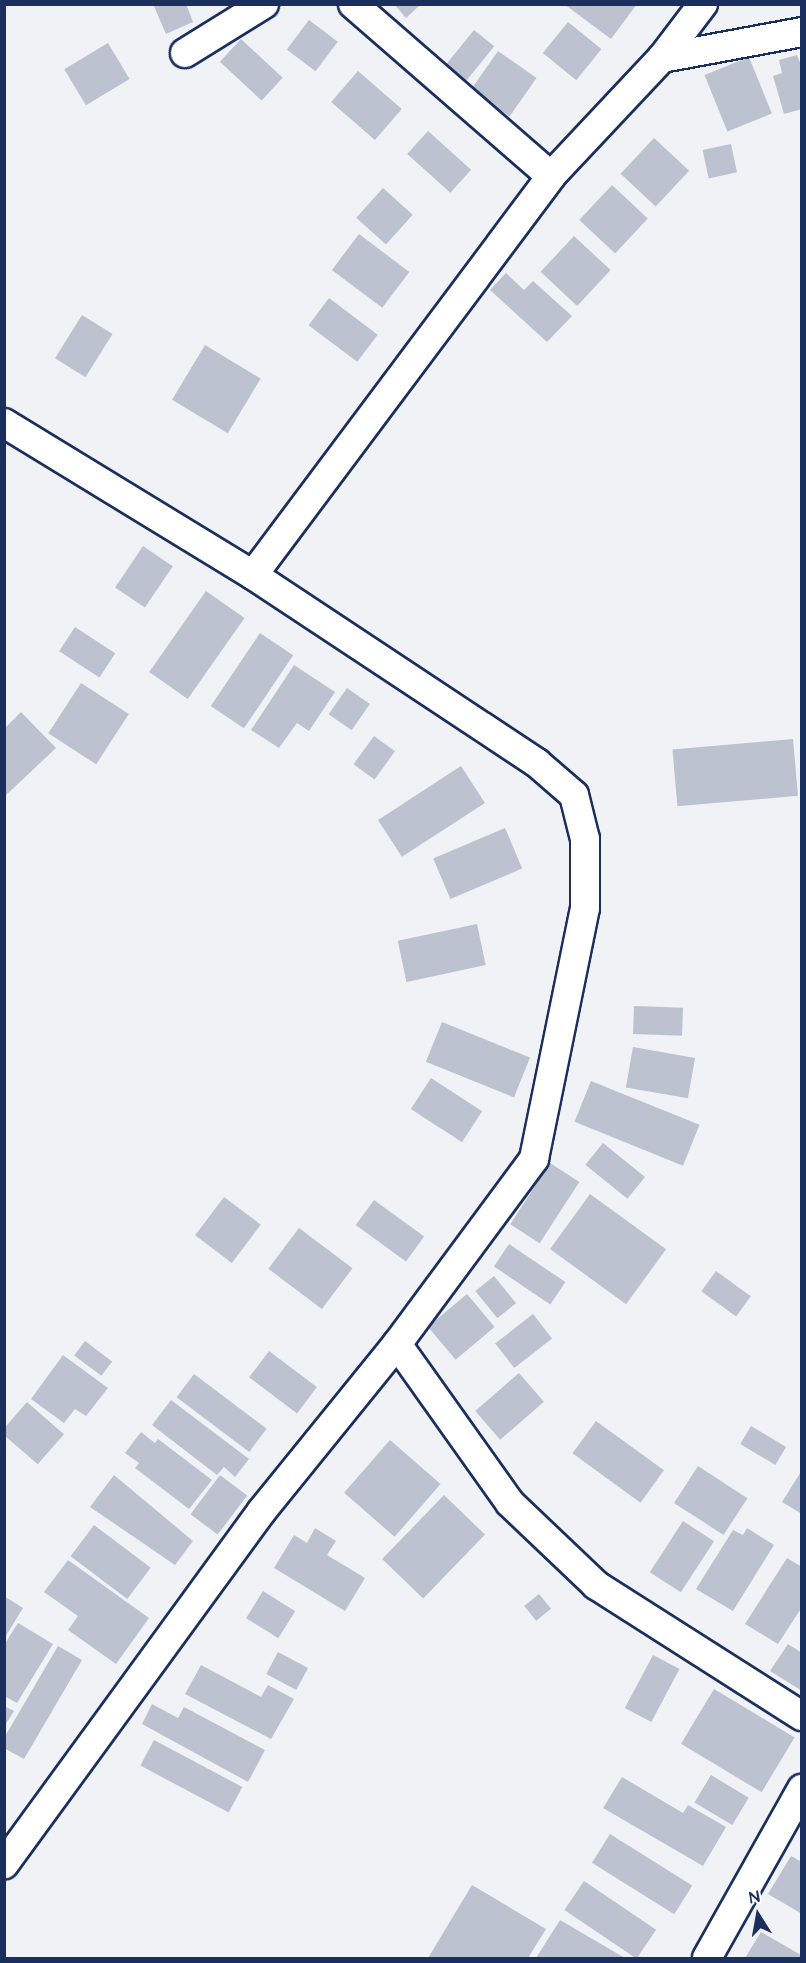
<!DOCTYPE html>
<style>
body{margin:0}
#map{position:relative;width:806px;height:1963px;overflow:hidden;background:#f1f2f5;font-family:"Architects Daughter",sans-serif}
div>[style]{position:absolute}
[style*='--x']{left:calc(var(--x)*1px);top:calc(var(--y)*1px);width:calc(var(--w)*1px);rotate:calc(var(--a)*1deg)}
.building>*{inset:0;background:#bcc2d0;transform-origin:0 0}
.roads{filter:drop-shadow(2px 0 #1b2f5e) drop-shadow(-2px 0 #1b2f5e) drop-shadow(0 2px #1b2f5e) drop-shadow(0 -2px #1b2f5e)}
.street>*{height:28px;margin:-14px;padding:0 14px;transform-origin:14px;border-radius:14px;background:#fff}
span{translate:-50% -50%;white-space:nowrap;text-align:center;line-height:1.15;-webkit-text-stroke:5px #fff;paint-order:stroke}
.frame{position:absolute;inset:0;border:6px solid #1b2f5e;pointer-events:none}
.north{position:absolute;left:728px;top:1885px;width:60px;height:60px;-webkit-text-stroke:4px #fff;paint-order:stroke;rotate:349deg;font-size:16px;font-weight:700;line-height:24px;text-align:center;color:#1b2f5e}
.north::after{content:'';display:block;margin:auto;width:21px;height:27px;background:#1b2f5e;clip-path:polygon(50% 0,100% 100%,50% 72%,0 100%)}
</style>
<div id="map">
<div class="building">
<div style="clip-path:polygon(153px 4px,186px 4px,193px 22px,166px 34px)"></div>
<div style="clip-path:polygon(394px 4px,421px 4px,406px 18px)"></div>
<div style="clip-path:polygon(564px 4px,637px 4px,611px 39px)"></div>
<div style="left:309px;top:20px;width:36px;height:37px;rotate:37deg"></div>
<div style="left:568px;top:22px;width:43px;height:40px;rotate:39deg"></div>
<div style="left:474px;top:30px;width:26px;height:45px;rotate:39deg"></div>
<div style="left:241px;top:39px;width:57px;height:31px;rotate:43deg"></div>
<div style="left:108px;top:43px;width:42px;height:51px;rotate:59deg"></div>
<div style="left:498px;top:51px;width:47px;height:47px;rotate:35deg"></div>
<div style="clip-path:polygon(797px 55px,802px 68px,802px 109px,784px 114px,773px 76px,782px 73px,779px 60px)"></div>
<div style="left:749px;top:57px;width:61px;height:48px;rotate:68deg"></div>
<div style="left:358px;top:71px;width:58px;height:41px;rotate:41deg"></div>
<div style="left:428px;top:131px;width:58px;height:31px;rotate:42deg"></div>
<div style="left:654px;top:138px;width:48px;height:49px;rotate:43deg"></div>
<div style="left:731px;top:144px;width:29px;height:29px;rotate:78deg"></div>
<div style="left:612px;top:185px;width:49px;height:48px;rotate:43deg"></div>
<div style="left:383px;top:188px;width:40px;height:40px;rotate:42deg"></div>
<div style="left:359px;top:234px;width:63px;height:45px;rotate:37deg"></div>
<div style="left:574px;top:236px;width:50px;height:49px;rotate:43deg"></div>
<div style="clip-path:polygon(506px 273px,524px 290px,533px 281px,572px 316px,547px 342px,490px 290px)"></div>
<div style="left:329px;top:298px;width:61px;height:34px;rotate:37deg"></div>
<div style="left:82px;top:315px;width:36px;height:51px;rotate:32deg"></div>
<div style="left:205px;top:345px;width:65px;height:64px;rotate:31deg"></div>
<div style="left:143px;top:546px;width:36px;height:50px;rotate:34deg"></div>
<div style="left:206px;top:591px;width:47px;height:99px;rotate:35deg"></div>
<div style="left:75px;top:627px;width:48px;height:29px;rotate:33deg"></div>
<div style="left:260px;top:633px;width:40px;height:88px;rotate:34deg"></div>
<div style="clip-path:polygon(294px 665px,335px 692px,309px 731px,297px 723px,279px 748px,251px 730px)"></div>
<div style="left:81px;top:683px;width:57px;height:60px;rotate:33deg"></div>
<div style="left:347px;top:688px;width:28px;height:32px;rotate:35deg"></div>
<div style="clip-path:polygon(21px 712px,56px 748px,4px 797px,4px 729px)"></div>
<div style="left:374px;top:736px;width:26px;height:35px;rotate:36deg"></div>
<div style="left:793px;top:739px;width:57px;height:121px;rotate:85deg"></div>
<div style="left:461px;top:766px;width:44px;height:99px;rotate:57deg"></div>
<div style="left:505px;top:828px;width:44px;height:78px;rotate:67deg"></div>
<div style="left:477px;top:924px;width:42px;height:81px;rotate:78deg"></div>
<div style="left:634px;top:1006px;width:49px;height:28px;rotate:2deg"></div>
<div style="left:442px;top:1022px;width:95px;height:43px;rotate:22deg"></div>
<div style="left:633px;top:1047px;width:63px;height:41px;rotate:10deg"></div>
<div style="left:431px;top:1078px;width:61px;height:37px;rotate:33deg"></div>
<div style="left:591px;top:1081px;width:117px;height:44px;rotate:22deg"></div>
<div style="left:603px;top:1143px;width:54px;height:28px;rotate:39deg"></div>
<div style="left:550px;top:1163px;width:35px;height:73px;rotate:33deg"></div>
<div style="left:590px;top:1194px;width:94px;height:68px;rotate:36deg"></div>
<div style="left:224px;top:1197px;width:46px;height:48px;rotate:37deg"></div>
<div style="left:374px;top:1200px;width:62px;height:31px;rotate:36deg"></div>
<div style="left:299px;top:1228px;width:67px;height:51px;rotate:37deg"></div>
<div style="left:509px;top:1244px;width:68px;height:27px;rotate:34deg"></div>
<div style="left:716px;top:1271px;width:43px;height:25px;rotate:36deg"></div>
<div style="left:494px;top:1276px;width:35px;height:24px;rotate:51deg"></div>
<div style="left:467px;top:1294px;width:43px;height:51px;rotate:50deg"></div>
<div style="left:533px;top:1314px;width:31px;height:48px;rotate:52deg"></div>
<div style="left:85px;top:1341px;width:34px;height:18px;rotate:37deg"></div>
<div style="left:269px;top:1351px;width:60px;height:33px;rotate:37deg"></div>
<div style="clip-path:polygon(63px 1355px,108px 1388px,86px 1416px,75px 1409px,64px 1423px,31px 1399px)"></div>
<div style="left:519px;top:1373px;width:38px;height:58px;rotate:49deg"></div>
<div style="left:194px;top:1374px;width:91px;height:29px;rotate:37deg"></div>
<div style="clip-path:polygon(171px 1400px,249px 1459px,235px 1477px,224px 1467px,217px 1475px,152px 1425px)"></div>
<div style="left:27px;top:1402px;width:49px;height:40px;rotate:41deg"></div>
<div style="left:596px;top:1421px;width:84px;height:40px;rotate:36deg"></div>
<div style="left:751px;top:1426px;width:41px;height:21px;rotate:31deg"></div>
<div style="clip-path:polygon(141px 1432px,155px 1443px,158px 1439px,212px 1480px,189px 1509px,135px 1468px,139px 1463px,125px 1453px)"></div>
<div style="left:390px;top:1440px;width:67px;height:70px;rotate:41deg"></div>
<div style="left:698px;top:1466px;width:59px;height:44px;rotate:33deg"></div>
<div style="clip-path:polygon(802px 1470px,802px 1514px,782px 1502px)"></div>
<div style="clip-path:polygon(114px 1475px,193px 1541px,175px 1565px,90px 1507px)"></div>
<div style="left:220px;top:1475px;width:34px;height:49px;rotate:37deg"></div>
<div style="left:444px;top:1495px;width:57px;height:89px;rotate:44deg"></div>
<div style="left:683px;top:1521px;width:37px;height:61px;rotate:33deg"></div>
<div style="left:94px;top:1525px;width:71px;height:39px;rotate:37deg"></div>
<div style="clip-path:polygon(315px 1528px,336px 1541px,327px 1555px,365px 1578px,345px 1611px,274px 1568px,294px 1535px,307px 1543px)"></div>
<div style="clip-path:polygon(747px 1528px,774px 1545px,733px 1611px,696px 1589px,733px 1530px,743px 1535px)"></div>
<div style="clip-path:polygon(787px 1558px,802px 1567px,802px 1607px,778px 1644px,745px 1624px)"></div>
<div style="clip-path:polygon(68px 1560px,149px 1618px,116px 1664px,68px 1630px,78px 1616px,44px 1592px)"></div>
<div style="left:263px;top:1591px;width:38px;height:32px;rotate:32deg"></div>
<div style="left:539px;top:1594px;width:19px;height:19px;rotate:51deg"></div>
<div style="clip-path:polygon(4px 1596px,23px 1608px,4px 1639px)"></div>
<div style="clip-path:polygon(18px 1623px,53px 1644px,17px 1703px,4px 1696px,4px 1645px)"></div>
<div style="clip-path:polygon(788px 1644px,802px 1653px,802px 1691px,770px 1671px)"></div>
<div style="clip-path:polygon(58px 1646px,82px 1660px,24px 1759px,4px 1748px,4px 1738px)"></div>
<div style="left:278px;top:1652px;width:34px;height:25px;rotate:28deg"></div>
<div style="left:653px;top:1655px;width:30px;height:60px;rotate:28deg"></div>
<div style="clip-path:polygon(201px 1665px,261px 1697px,268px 1685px,294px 1699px,271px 1739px,185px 1694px)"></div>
<div style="left:714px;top:1689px;width:94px;height:64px;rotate:31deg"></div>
<div style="clip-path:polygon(152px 1704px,178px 1718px,184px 1707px,265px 1750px,248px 1782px,142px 1724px)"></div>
<div style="clip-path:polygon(4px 1706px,14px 1711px,4px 1727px)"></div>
<div style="left:154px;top:1740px;width:100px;height:29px;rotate:28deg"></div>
<div style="left:711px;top:1775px;width:44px;height:32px;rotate:31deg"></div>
<div style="clip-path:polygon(622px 1777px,683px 1813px,688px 1805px,726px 1827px,703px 1866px,603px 1808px)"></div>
<div style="left:610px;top:1834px;width:97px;height:34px;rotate:32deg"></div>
<div style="clip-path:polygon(791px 1856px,802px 1862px,802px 1914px,768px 1894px)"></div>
<div style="left:584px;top:1881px;width:87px;height:35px;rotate:34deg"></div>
<div style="clip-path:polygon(472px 1885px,546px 1929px,528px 1958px,428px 1958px)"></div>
<div style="clip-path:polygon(560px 1920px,625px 1958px,536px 1958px)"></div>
<div style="clip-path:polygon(761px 1932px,801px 1955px,799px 1958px,745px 1958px)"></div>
</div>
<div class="roads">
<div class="street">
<div style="--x:353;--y:4;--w:262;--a:41"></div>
<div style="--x:185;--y:53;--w:93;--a:-31.8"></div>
<div style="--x:662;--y:58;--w:142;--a:-10.5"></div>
<div style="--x:4;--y:423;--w:292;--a:31.4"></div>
<div style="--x:253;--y:575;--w:341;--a:33.5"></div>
<div style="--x:537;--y:763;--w:49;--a:40.9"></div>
<div style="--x:574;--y:795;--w:45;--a:76"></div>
<div style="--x:585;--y:839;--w:69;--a:90"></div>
<div style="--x:585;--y:908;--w:256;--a:101.5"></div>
<div style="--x:534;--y:1159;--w:230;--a:126.5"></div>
<div style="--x:397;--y:1344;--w:216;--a:129"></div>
<div style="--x:261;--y:1512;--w:436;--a:126.1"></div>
<div style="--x:253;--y:575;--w:498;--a:-53.2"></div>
<div style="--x:551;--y:176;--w:162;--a:-46.8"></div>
<div style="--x:662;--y:58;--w:68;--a:-52.8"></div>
<div style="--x:397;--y:1344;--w:195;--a:54.6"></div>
<div style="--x:510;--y:1503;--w:119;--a:43.6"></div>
<div style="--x:596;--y:1585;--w:244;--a:32.5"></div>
<div style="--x:707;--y:1958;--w:194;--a:-60.7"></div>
</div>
</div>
<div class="frame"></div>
<div class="north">N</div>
</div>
